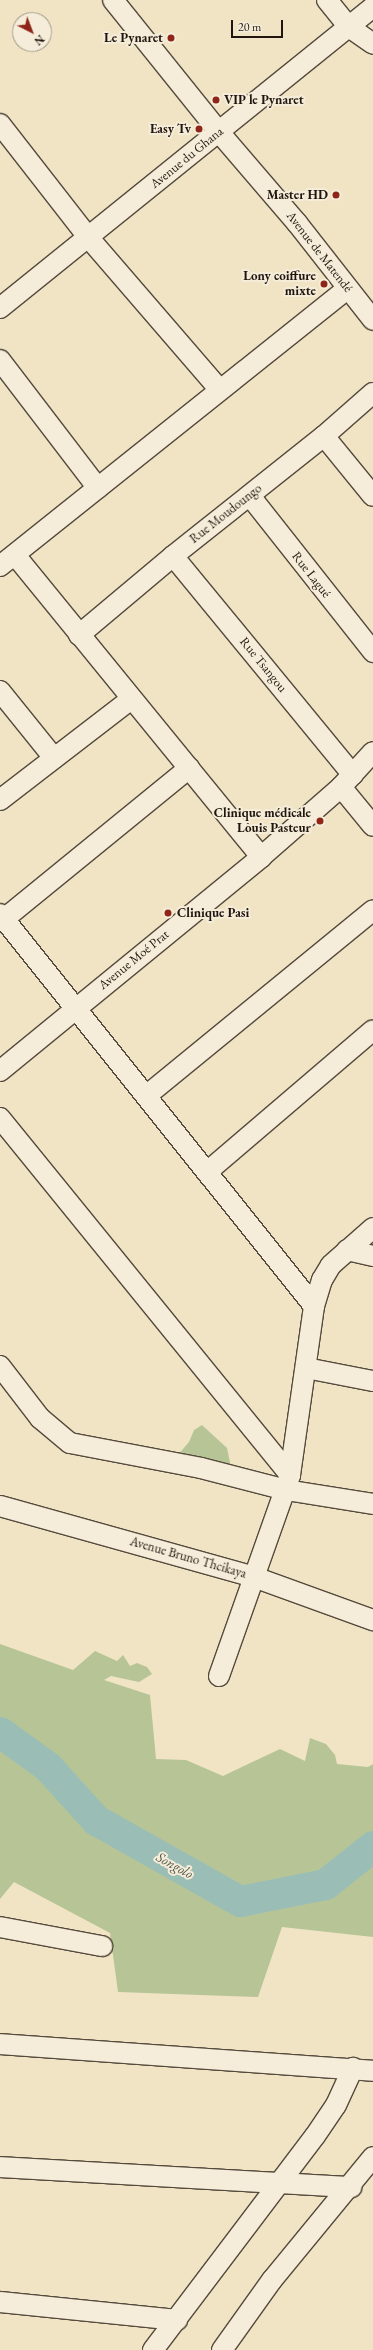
<!DOCTYPE html>
<meta charset="utf-8">
<style>
body{margin:0}
#map{position:relative;width:373px;height:2350px;overflow:hidden;background:#f0e4c5;font-family:"EB Garamond",serif}
div>[style]{position:absolute}
[style*='--x']{left:calc(var(--x)*1px);top:calc(var(--y)*1px);width:calc(var(--w)*1px);rotate:calc(var(--a)*1deg)}
.green>*{inset:0;background:#b7c596}
.river>*{height:31px;margin:-15.5px;padding:0 15.5px;transform-origin:15.5px;border-radius:15.5px;background:#9abeb6}
.roads{filter:drop-shadow(1px 0 #554a3c) drop-shadow(-1px 0 #554a3c) drop-shadow(0 1px #554a3c) drop-shadow(0 -1px #554a3c)}
.minor>*{height:20px;margin:-10px;padding:0 10px;transform-origin:10px;border-radius:10px;background:#f5edd9}
.dots>*{width:11px;height:11px;translate:-50% -50%;box-sizing:border-box;border:2px solid #f5edd9;border-radius:50%}
span{translate:-50% -50%;white-space:nowrap;text-align:center;line-height:1.15;-webkit-text-stroke:4px #f5edd9;paint-order:stroke}
.poi-label{font-size:13px;color:#21160f;font-weight:700}
.right{translate:-100% -50%;text-align:right}
.left{translate:0 -50%;text-align:left}
.street-label{font-size:13px;color:#21160f}
.water-label{font-size:14px;color:#4b5149;font-style:italic}
.north{position:absolute;left:12px;top:12px;width:40px;height:40px;box-sizing:border-box;background:#f5edd9;border:1px solid #a09788;border-radius:50%;rotate:138deg;font-size:11px;font-weight:700;line-height:16px;text-align:center;color:#21160f}
.north::after{content:'';display:block;margin:auto;width:14px;height:18px;background:#8f2418;clip-path:polygon(50% 0,100% 100%,50% 72%,0 100%)}
.scale{position:absolute;left:231px;top:20px;width:52px;height:18px;box-sizing:border-box;border:2px solid #21160f;border-top:0;padding-left:5px;font-size:12px;line-height:14px;white-space:nowrap;color:#21160f;-webkit-text-stroke:3px #f5edd9;paint-order:stroke}
</style>
<div id="map">
<div class="green">
<div style="clip-path:polygon(202px 1425px,227px 1448px,232px 1472px,177px 1456px,189px 1442px,194px 1430px)"></div>
<div style="clip-path:polygon(0 1644px,73px 1670px,95px 1651px,117px 1661px,123px 1655px,130px 1666px,137px 1663px,147px 1667px,152px 1674px,139px 1682px,111px 1676px,104px 1680px,150px 1695px,156px 1759px,186px 1760px,223px 1776px,280px 1749px,305px 1761px,310px 1738px,326px 1744px,335px 1755px,337px 1764px,368px 1767px,373px 1764px,373px 1937px,282px 1927px,258px 1997px,118px 1992px,110px 1933px,14px 1882px,0 1899px)"></div>
</div>
<div class="river">
<div style="--x:0;--y:1732;--w:58;--a:35.9"></div>
<div style="--x:47;--y:1766;--w:73;--a:47.8"></div>
<div style="--x:96;--y:1820;--w:165;--a:29.4"></div>
<div style="--x:240;--y:1901;--w:87;--a:-11.3"></div>
<div style="--x:325;--y:1884;--w:61;--a:-38.4"></div>
</div>
<div class="roads">
<div class="minor">
<div style="--x:113;--y:0;--w:169;--a:51.2"></div>
<div style="--x:219;--y:132;--w:120;--a:49.4"></div>
<div style="--x:297;--y:223;--w:123;--a:51.9"></div>
<div style="--x:327;--y:0;--w:35;--a:51"></div>
<div style="--x:349;--y:27;--w:29;--a:35"></div>
<div style="--x:0;--y:124;--w:143;--a:52.1"></div>
<div style="--x:88;--y:237;--w:202;--a:49.2"></div>
<div style="--x:0;--y:308;--w:479;--a:-38.9"></div>
<div style="--x:0;--y:360;--w:161;--a:52.6"></div>
<div style="--x:324;--y:436;--w:77;--a:50.8"></div>
<div style="--x:250;--y:496;--w:199;--a:51.7"></div>
<div style="--x:15;--y:555;--w:390;--a:50.8"></div>
<div style="--x:173;--y:556;--w:283;--a:50.6"></div>
<div style="--x:0;--y:566;--w:445;--a:-38.6"></div>
<div style="--x:79;--y:635;--w:123;--a:-40"></div>
<div style="--x:173;--y:556;--w:193;--a:-38.5"></div>
<div style="--x:324;--y:436;--w:65;--a:-41.3"></div>
<div style="--x:0;--y:691;--w:86;--a:51.1"></div>
<div style="--x:341;--y:787;--w:50;--a:50.6"></div>
<div style="--x:0;--y:800;--w:165;--a:-37.6"></div>
<div style="--x:0;--y:914;--w:502;--a:51.3"></div>
<div style="--x:4;--y:919;--w:239;--a:-39.2"></div>
<div style="--x:0;--y:1071;--w:338;--a:-39.3"></div>
<div style="--x:261;--y:857;--w:106;--a:-41.2"></div>
<div style="--x:341;--y:787;--w:47;--a:-47.6"></div>
<div style="--x:146;--y:1096;--w:293;--a:-39.3"></div>
<div style="--x:0;--y:1118;--w:460;--a:50.9"></div>
<div style="--x:207;--y:1172;--w:218;--a:-40.5"></div>
<div style="--x:347;--y:1250;--w:27;--a:13"></div>
<div style="--x:0;--y:1366;--w:66;--a:52.4"></div>
<div style="--x:40;--y:1418;--w:39;--a:40"></div>
<div style="--x:70;--y:1443;--w:133;--a:10.8"></div>
<div style="--x:201;--y:1468;--w:88;--a:14.5"></div>
<div style="--x:286;--y:1490;--w:88;--a:9.1"></div>
<div style="--x:306;--y:1368;--w:68;--a:11"></div>
<div style="--x:0;--y:1506;--w:264;--a:15.6"></div>
<div style="--x:254;--y:1577;--w:127;--a:19.9"></div>
<div style="--x:219;--y:1676;--w:213;--a:-70.5"></div>
<div style="--x:290;--y:1475;--w:171;--a:-81.9"></div>
<div style="--x:314;--y:1306;--w:27;--a:-73"></div>
<div style="--x:322;--y:1280;--w:17;--a:-59"></div>
<div style="--x:331;--y:1265;--w:56;--a:-41.4"></div>
<div style="--x:0;--y:1927;--w:104;--a:10.6"></div>
<div style="--x:0;--y:2044;--w:374;--a:4.1"></div>
<div style="--x:0;--y:2167;--w:352;--a:3.3"></div>
<div style="--x:0;--y:2302;--w:178;--a:5.8"></div>
<div style="--x:153;--y:2350;--w:268;--a:-52.9"></div>
<div style="--x:315;--y:2136;--w:37;--a:-56"></div>
<div style="--x:336;--y:2105;--w:41;--a:-65.3"></div>
<div style="--x:222;--y:2350;--w:86;--a:-54.5"></div>
<div style="--x:272;--y:2280;--w:159;--a:-50.6"></div>
</div>
</div>
<div class="dots">
<div style="left:171px;top:38px;background:#8f2418"></div>
<div style="left:216px;top:100px;background:#8f2418"></div>
<div style="left:199px;top:129px;background:#8f2418"></div>
<div style="left:336px;top:195px;background:#8f2418"></div>
<div style="left:324px;top:284px;background:#8f2418"></div>
<div style="left:320px;top:821px;background:#8f2418"></div>
<div style="left:168px;top:913px;background:#8f2418"></div>
</div>
<div class="poi-label">
<span class="right" style="left:163px;top:38px">Le Pynaret</span>
<span class="left" style="left:224px;top:100px">VIP le Pynaret</span>
<span class="right" style="left:191px;top:129px">Easy Tv</span>
<span class="right" style="left:328px;top:195px">Master HD</span>
<span class="right" style="left:316px;top:284px">Lony coiffure<br>mixte</span>
<span class="right" style="left:311px;top:821px">Clinique médicale<br>Louis Pasteur</span>
<span class="left" style="left:177px;top:913px">Clinique Pasi</span>
</div>
<div class="street-label">
<span style="left:187px;top:158px;rotate:-39deg">Avenue du Ghana</span>
<span style="left:319px;top:252px;rotate:52deg">Avenue de Matendé</span>
<span style="left:226px;top:514px;rotate:-38deg">Rue Moudoungo</span>
<span style="left:311px;top:575px;rotate:52deg">Rue Lagué</span>
<span style="left:263px;top:665px;rotate:51deg">Rue Tsangou</span>
<span style="left:134px;top:960px;rotate:-39deg">Avenue Moé Prat</span>
<span style="left:188px;top:1558px;rotate:16deg">Avenue Bruno Thcikaya</span>
</div>
<div class="water-label">
<span style="left:175px;top:1865px;rotate:29deg">Songolo</span>
</div>
<div class="north">N</div>
<div class="scale">20 m</div>
</div>
